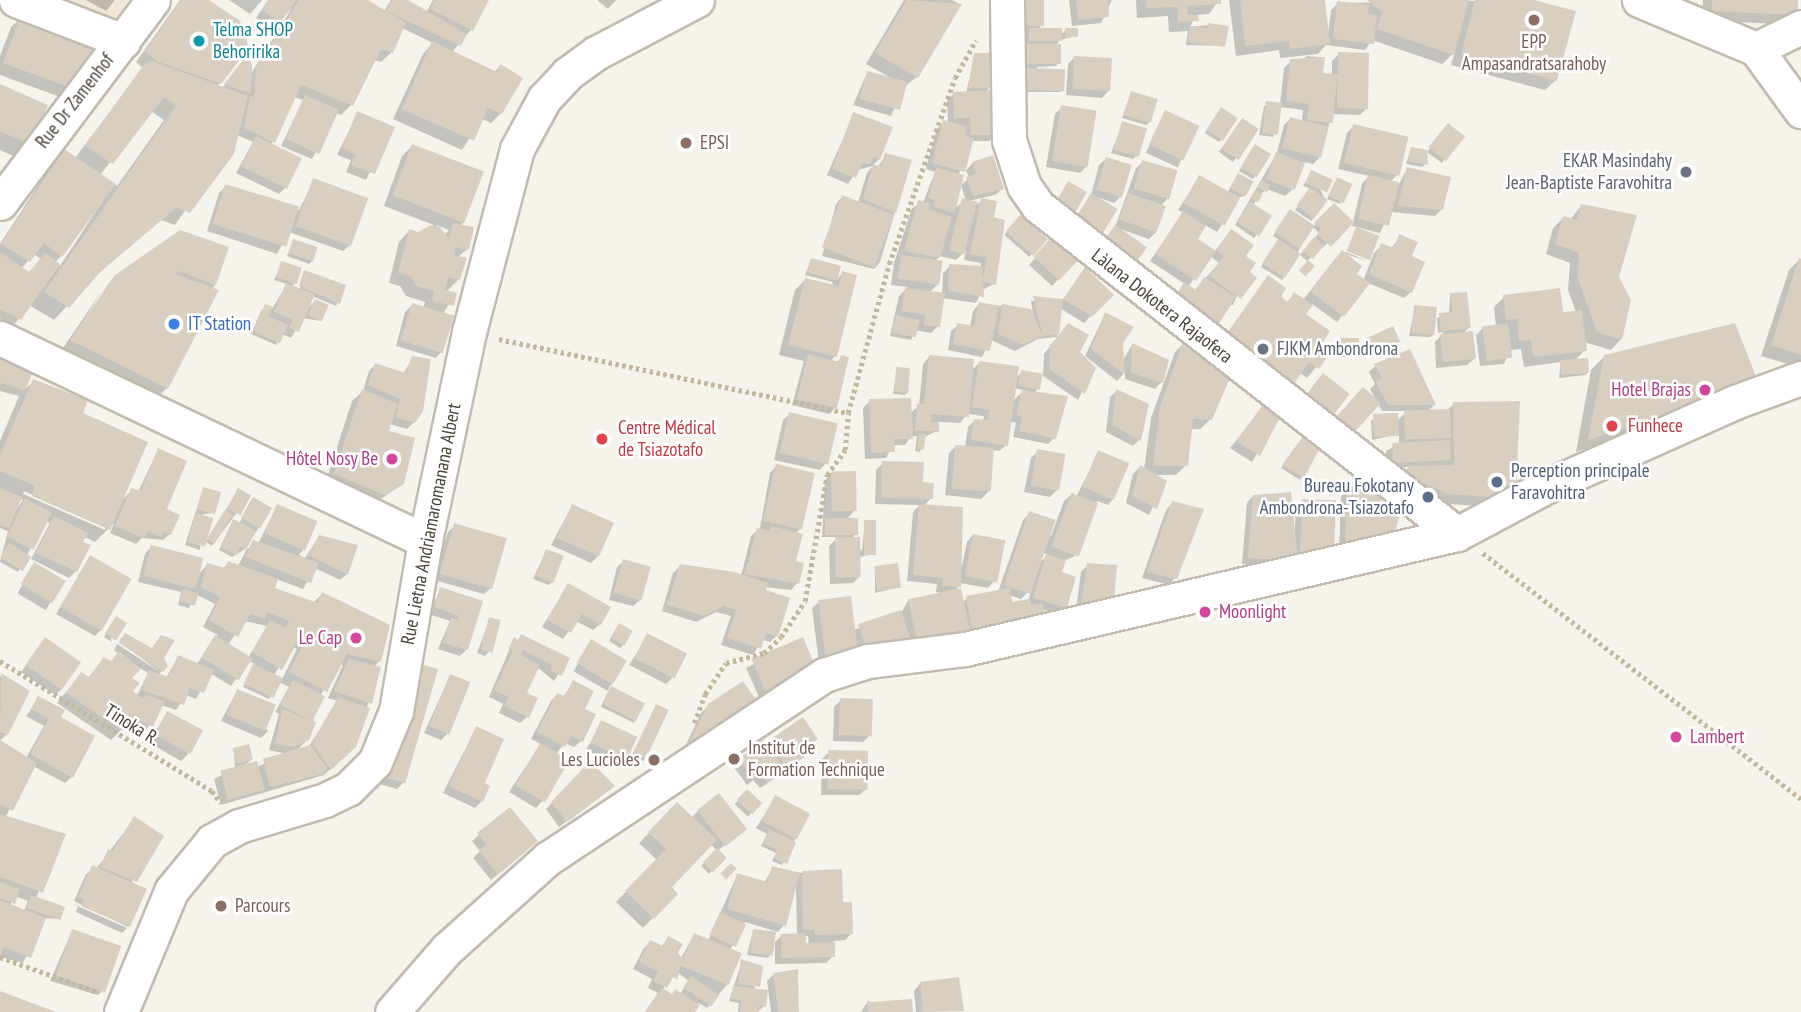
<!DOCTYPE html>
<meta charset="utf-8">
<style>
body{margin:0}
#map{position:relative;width:1801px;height:1012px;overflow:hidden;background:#f6f3ec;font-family:"PT Sans Narrow",sans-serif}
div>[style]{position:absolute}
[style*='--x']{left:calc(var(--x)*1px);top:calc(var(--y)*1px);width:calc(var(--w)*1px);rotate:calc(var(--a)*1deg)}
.education>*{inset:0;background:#efe8d6}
.shadow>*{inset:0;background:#0003;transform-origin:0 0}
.building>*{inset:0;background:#d8cfc1;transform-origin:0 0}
.path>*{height:4.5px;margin-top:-2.25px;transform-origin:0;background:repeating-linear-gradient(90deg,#c4b79f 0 3.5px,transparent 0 7px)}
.roads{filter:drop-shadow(2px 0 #c2bbae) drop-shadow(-2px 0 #c2bbae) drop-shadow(0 2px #c2bbae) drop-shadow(0 -2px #c2bbae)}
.minor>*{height:33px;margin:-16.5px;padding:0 16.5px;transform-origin:16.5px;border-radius:16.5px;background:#fff}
.dots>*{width:19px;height:19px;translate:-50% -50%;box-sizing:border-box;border:4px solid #fff;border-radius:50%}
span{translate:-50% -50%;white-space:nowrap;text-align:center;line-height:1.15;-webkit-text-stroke:5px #fff;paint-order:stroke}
.culture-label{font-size:19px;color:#0d838f}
.left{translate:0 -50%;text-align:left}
.education-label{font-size:19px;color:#785e54}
.right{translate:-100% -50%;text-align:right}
.street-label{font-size:19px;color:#4b4439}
.worship-label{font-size:19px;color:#5b616d}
.shop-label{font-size:19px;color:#366cbe}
.hotel-label{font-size:19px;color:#b23c85}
.health-label{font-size:19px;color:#be3a42}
.service-label{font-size:19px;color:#4e5e75}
</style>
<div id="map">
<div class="education">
<div style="clip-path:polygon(56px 0,128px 0,112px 23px)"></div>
</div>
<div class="shadow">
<div style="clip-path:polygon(86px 0,115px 0,106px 11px)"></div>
<div style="clip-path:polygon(evenodd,180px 0,206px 0,220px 83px,216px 87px,222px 88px,247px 57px,249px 77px,292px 8px,272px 29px,256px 18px,268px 0,366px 0,383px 13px,391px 0,403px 0,426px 13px,433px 0,487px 0,471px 30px,452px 52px,494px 72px,500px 66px,501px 113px,491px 123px,482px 119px,462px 150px,393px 119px,423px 54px,433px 43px,402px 28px,392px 52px,381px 62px,373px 60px,351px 105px,341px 115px,336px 113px,312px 159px,281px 146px,303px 100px,294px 97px,271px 145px,286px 187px,279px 194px,236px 173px,253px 142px,237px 135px,175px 225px,161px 220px,93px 278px,54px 320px,29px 305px,13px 326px,0 319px,0 244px,54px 161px,65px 151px,75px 158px,143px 68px,136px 62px,180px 0,151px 111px,164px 120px,117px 186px,100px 175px,151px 111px,180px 0,108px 193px,60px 266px,55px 262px,61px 256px,108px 193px,180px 0,34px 254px,41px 259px,28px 274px,21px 269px,34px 254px)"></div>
<div style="clip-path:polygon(229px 0,262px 0,250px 14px)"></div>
<div style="clip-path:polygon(597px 0,616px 0,608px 9px)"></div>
<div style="clip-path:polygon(904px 0,952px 0,959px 4px,917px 77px,905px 86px,891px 116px,853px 105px,867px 73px,891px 78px,866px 64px)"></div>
<div style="clip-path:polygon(1018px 0,1042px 0,1043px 24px,1037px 30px,1060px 35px,1066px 30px,1076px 36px,1060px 40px,1055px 46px,1057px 66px,1036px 67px,1063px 89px,1060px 92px,1025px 92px,1025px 73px,1030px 68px,1025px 68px,1024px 51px,1047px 44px,1026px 44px,1027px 32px,1019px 32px)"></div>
<div style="clip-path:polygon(1069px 0,1112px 0,1101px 23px,1072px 26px)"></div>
<div style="clip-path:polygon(1136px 0,1219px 0,1209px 14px,1196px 15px,1190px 27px,1209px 25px,1224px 46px,1186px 45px,1188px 31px,1169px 32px,1168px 16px,1137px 18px)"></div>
<div style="clip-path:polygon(1229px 0,1323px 0,1328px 34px,1331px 10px,1338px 3px,1527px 0,1556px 80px,1545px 90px,1451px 65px,1455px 52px,1442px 64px,1372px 40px,1365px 50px,1326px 45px,1318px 54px,1280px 58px,1279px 50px,1236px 56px)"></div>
<div style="clip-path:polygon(1703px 0,1796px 0,1786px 24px,1702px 21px)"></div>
<div style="clip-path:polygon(22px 17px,70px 86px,60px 97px,0 75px,0 56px,11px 27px)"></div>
<div style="clip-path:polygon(1339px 54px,1367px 108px,1360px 115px,1332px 114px,1319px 158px,1313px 164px,1303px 162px,1292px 190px,1285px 196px,1267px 189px,1262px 193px,1252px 206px,1269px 217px,1254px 238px,1235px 225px,1277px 153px,1284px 125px,1291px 118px,1302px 121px,1303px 110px,1280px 107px,1273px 137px,1259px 135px,1264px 106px,1280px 105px,1284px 68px,1291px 61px,1300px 62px,1307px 56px,1323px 58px,1322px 74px,1332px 75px,1332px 61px)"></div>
<div style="clip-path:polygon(evenodd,975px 55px,990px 87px,985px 93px,996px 134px,989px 141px,971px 141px,958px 176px,954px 208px,966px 201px,961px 185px,969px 178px,966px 170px,973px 163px,1002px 189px,995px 195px,968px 201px,978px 204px,982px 200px,992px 219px,994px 284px,982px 290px,976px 303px,942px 298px,938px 326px,931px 333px,915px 330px,911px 340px,890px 336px,899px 296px,908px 287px,891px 285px,894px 263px,912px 208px,923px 203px,935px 172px,926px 169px,937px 128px,948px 123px,947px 100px,954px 94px,966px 93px,975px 55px,966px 250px,964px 260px,981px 263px,981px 267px,950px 266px,943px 273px,942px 295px,929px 293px,938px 284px,934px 262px,940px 256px,956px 260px,966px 250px)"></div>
<div style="clip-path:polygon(1075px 57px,1108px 91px,1102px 98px,1066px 95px,1068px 64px)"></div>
<div style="clip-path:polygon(0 86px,29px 144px,16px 157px,0 150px)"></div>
<div style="clip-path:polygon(1131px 93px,1149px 123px,1146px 125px,1122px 118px)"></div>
<div style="clip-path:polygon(1062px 107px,1086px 167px,1080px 173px,1046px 167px,1055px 114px)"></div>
<div style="left:1165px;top:112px;width:35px;height:45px;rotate:25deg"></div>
<div style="clip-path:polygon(1219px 112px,1221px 140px,1219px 142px,1205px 133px)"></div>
<div style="clip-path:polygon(358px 113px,392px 128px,366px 180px,346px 172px,351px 160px,337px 155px)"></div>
<div style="clip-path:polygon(854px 114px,879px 159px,872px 166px,877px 168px,886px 155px,895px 212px,880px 262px,874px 269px,822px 256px,836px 204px,842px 197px,858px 203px,867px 173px,873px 166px,857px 170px,848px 184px,827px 175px)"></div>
<div style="clip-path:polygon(1123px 123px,1136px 156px,1133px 159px,1111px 153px)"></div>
<div style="clip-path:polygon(1239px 123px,1256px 130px,1233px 162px,1219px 152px)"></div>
<div style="clip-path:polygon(1354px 126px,1397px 175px,1390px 182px,1399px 184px,1407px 169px,1442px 209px,1435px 216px,1390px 212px,1380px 233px,1352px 226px,1362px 184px,1369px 176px,1338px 169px,1347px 133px)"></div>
<div style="clip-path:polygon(1446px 128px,1444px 160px,1442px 163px,1427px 152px)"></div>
<div style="clip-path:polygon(evenodd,412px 146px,464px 222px,460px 226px,467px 249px,458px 257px,459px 279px,446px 292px,455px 294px,443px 314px,442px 351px,436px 358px,396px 346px,405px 312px,412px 305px,423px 309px,425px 302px,406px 296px,400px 286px,389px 283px,399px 242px,409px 231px,418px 233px,434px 225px,384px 206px,402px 156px,412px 146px,436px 225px,449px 230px,444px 235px,436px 225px)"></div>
<div style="clip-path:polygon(1253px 149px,1269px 155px,1253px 179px,1239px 171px)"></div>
<div style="clip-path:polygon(1411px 149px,1428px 156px,1423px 167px,1406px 164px)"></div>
<div style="clip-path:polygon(1106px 159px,1121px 196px,1114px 203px,1100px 198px,1068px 229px,1091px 195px,1099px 165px)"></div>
<div style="clip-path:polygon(1143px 162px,1168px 198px,1161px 206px,1156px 232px,1149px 239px,1120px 229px,1097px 251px,1115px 227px,1136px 168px)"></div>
<div style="clip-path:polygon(1311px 172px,1326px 201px,1311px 221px,1295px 210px,1311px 189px,1303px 186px)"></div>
<div style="clip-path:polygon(evenodd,1199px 177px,1227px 193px,1236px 178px,1245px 196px,1239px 197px,1217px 232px,1205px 225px,1195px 240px,1214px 252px,1232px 231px,1247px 273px,1233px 305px,1167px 308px,1185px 284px,1150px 261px,1184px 213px,1178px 210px,1199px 177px,1210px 256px,1219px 263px,1194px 291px,1188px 287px,1210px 256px)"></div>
<div style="clip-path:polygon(1338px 179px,1342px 201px,1340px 204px,1327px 199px)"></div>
<div style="clip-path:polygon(314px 180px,350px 245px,343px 251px,289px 232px,277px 254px,207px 231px,219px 193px,226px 186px,299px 210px)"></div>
<div style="clip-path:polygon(1334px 205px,1352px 222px,1307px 261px,1300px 255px,1319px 233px,1313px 227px)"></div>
<div style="clip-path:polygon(1581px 206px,1617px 277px,1621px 339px,1611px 350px,1584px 342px,1585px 350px,1574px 361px,1588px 372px,1585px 375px,1559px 378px,1561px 362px,1524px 367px,1521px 349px,1510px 350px,1504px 364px,1480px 366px,1476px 335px,1483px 328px,1496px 327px,1494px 307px,1504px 297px,1561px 314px,1576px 312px,1568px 290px,1570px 263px,1546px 254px,1553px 228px,1563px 218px,1570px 220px)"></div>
<div style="clip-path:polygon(1288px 214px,1312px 227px,1282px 280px,1261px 267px,1279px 240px,1273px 236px)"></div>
<div style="left:1020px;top:217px;width:33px;height:24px;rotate:41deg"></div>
<div style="clip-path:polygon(1400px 236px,1410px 257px,1411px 292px,1404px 298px,1368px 283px,1337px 322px,1312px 304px,1304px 315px,1321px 342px,1331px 349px,1307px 378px,1300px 373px,1210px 357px,1268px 277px,1286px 303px,1295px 294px,1303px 300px,1335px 259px,1346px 252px,1367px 261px,1346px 254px,1354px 274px,1363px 281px,1374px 253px,1369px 258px,1382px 245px,1391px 249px)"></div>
<div style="clip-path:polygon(294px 241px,312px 261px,309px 264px,287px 256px)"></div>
<div style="clip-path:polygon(1046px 246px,1076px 261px,1052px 286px,1029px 265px)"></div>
<div style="clip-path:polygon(151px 256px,215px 284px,167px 388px,153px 401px,59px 354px,103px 289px,67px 348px,109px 283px)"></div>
<div style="clip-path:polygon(811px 260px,839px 268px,836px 280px,843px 273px,835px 356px,830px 361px,836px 363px,842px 357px,836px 407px,829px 414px,792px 405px,804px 361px,779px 355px,795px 290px,805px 280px,832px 286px,833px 282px,805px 275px)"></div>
<div style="clip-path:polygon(1799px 260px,1801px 261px,1801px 368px,1761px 356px,1789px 270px)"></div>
<div style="clip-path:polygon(282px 263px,295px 283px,291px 287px,298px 295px,305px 273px,344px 286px,336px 306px,312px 296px,306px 310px,315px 301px,321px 321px,303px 318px,291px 338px,282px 334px,276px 345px,251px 334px,262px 309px,272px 309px,287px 284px,274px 280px)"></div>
<div style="clip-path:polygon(1085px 269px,1111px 295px,1084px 323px,1060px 308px,1057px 337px,1038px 339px,1015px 351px,991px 340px,982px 357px,948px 350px,951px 331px,958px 325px,970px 327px,973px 311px,979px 304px,1002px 306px,1034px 321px,1031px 301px,1062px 301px)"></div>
<div style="clip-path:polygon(1450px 295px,1469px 327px,1463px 334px,1474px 359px,1467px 365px,1436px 368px,1435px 342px,1444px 332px,1438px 333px,1437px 318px,1449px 314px)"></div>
<div style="clip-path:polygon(1415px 307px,1433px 335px,1430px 337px,1409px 336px)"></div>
<div style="clip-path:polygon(1105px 314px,1122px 343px,1122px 362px,1132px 345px,1164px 379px,1155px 389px,1125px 379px,1125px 372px,1117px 381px,1085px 356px)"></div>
<div style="clip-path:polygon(1062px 332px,1094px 368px,1078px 400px,1043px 376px,1044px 354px)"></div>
<div style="clip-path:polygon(1340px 340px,1357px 354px,1354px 357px,1337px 357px)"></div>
<div style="clip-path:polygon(1367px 341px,1398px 341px,1370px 356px)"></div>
<div style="clip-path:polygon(1185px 342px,1211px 419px,1200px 429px,1190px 429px,1186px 465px,1176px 475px,1153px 475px,1165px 482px,1149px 515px,1126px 503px,1133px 474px,1140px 467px,1144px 470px,1151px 418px,1175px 352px)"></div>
<div style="clip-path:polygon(1605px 356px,1744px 397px,1576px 452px,1591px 370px)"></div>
<div style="clip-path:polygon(evenodd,0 357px,31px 373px,23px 391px,34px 381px,80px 414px,121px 501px,132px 490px,138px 492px,158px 450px,170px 534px,163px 540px,142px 538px,136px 544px,110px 533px,114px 523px,95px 542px,84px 537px,76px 571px,69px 578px,31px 559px,50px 523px,45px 521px,18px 572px,0 562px,8px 531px,0 528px,0 441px,19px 396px,0 391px,0 357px,24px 491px,105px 526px,105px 530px,23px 494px,24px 491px,0 357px,20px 498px,23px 500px,14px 513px,20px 498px)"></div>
<div style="clip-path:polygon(evenodd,929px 357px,971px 371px,979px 363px,1016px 378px,1022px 372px,1038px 389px,1034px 393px,1054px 438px,1048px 444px,1013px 437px,1016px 423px,1009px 421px,1006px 445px,999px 451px,992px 450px,988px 492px,981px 499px,945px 495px,949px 453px,955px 447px,965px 447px,968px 427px,975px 420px,983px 421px,984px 416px,967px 414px,960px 423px,938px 422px,937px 431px,924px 437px,920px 452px,915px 451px,917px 436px,911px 436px,905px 445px,893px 445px,886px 458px,865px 459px,863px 408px,870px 401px,910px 413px,919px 406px,923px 364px,929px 357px,1014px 388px,1024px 390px,1012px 402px,1014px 388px)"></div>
<div style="clip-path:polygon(413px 358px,414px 422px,407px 429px,390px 424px,387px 432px,403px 484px,373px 504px,325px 484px,352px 401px,363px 391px,369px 371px,375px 365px,403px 374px)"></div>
<div style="clip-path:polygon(1375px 366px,1434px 405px,1427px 412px,1446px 411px,1454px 404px,1504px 508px,1437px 503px,1399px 478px,1409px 467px,1386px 468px,1386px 451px,1399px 444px,1399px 434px,1372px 440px,1371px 420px,1397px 421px,1407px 411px,1382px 411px,1370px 389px,1375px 384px,1369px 372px)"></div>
<div style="clip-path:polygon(897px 369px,908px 392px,905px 395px,893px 394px)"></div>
<div style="clip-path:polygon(1117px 391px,1147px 405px,1139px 440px,1133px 446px,1106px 432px,1110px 397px)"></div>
<div style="clip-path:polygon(1265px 405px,1278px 418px,1252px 462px,1230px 448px)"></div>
<div style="clip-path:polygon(790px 414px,826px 463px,820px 470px,774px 460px,783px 420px)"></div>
<div style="clip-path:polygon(1301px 440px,1319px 447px,1300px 480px,1281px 468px)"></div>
<div style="clip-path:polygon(1038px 451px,1057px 490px,1050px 497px,1024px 492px,1031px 458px)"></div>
<div style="clip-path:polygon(evenodd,1099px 452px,1114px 498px,1108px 505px,1097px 501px,1075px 556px,1064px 561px,1060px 574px,1065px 607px,1059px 614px,1042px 609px,1045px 627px,820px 671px,812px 608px,819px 602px,854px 630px,902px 611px,908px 601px,943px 593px,936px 592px,937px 584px,907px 581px,913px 512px,920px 505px,875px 504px,876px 470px,883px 463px,921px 484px,931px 498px,924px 506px,957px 566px,962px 566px,967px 542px,973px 535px,994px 581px,988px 588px,960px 583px,955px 591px,962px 603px,967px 598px,998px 592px,1023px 520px,1030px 513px,1051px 536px,1064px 501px,1071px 495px,1076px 497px,1099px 452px,1042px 552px,1048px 555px,1037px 565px,1042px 552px,1099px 452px,1032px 588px,1028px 601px,1011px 604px,1009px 595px,1021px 599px,1032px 588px)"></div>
<div style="clip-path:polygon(776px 466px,800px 529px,795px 534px,797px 583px,791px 590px,765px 587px,776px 636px,770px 642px,762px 640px,753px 655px,721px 645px,731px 616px,716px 612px,696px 622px,662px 611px,673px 573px,680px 566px,741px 576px,751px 536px,760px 528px,770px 473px)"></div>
<div style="clip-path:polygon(832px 473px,855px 510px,846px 520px,855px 535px,851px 539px,862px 551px,865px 522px,874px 554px,859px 557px,860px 576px,853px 583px,830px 584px,829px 546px,838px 537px,822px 537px,825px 480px)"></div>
<div style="clip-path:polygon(203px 489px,214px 513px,203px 514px,200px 550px,185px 545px)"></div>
<div style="clip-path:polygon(1348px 489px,1397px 518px,1339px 554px,1341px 496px)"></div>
<div style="clip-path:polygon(236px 493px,249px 496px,212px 546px,206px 542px)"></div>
<div style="clip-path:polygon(1253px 496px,1294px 545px,1296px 507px,1303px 500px,1334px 552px,1289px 567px,1242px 564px,1247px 503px)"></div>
<div style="clip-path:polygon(250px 502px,259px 527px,245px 549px,232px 557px,219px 550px,231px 524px,239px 524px)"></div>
<div style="clip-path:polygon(1173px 503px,1175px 578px,1169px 585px,1142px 578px,1166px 510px)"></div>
<div style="clip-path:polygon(evenodd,277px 506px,303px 550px,299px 555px,305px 558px,319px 537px,347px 574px,340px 580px,315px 568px,303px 589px,276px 579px,271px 594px,313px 603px,322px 594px,379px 661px,374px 667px,379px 668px,355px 746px,324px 775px,221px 805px,214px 779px,235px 769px,234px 751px,251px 760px,244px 766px,257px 767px,287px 754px,269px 750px,279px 714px,275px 712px,289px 687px,279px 682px,269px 699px,243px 687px,255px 664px,249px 661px,231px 686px,210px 673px,196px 699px,186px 695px,176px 710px,161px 705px,142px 737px,123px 728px,111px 740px,57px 703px,81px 674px,88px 678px,104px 659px,110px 663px,119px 654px,114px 650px,117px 644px,160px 672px,119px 641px,125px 635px,151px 650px,155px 644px,162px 658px,162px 671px,158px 675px,166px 678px,178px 657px,196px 665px,218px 635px,203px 627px,215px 604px,195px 594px,189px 608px,178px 605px,181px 592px,138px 582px,145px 554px,151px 547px,198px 575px,207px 565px,222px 569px,229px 563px,238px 566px,247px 549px,258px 544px,277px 506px,244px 621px,267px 626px,248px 658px,228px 645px,244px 621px,277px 506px,292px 647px,297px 649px,282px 679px,274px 675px,292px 647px,277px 506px,339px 664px,343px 665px,328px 698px,337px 701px,308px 748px,296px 751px,308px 739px,320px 696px,339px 664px,277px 506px,140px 668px,148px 673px,137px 696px,131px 691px,130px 678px,140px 668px)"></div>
<div style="clip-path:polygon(572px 506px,598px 556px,591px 563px,551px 545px)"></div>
<div style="clip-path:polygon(455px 525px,504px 539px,491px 588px,484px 594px,434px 580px,448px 532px)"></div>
<div style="clip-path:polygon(546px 551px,552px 582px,549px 585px,533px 579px)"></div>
<div style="clip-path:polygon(90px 557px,102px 629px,95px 636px,56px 614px)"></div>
<div style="clip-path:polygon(624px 561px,640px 600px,633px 606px,609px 600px,617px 567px)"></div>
<div style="left:35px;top:564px;width:33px;height:34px;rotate:31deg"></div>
<div style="clip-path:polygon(1088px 565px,1113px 598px,1076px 610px,1081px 572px)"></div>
<div style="clip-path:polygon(875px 568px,899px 587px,875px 593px)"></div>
<div style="clip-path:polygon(568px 585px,600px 624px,593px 630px,576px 621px,563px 639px,542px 627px)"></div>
<div style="clip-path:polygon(441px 589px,481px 602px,466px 650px,460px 656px,438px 649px,450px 621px,428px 614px)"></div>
<div style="clip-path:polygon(490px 619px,488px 653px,485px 656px,477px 653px)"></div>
<div style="clip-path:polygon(114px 621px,111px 640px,112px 642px,104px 637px)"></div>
<div style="clip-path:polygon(617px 628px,623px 645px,620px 648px,609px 641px)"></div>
<div style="clip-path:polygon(648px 636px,673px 677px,666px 684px,629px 665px)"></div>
<div style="clip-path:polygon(514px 639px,568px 659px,554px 681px,537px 667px,525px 694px,527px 717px,520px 723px,499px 713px,503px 704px,489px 697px)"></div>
<div style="clip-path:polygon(45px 640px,62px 689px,55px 695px,21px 672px)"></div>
<div style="clip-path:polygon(802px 640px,762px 704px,746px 668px)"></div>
<div style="left:591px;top:641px;width:39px;height:35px;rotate:30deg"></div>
<div style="clip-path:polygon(408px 671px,404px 782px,397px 789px,376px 783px)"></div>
<div style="clip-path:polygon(2px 675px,7px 734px,0 741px,0 677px)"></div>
<div style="clip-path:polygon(450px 676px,448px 733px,441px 740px,424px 733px)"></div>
<div style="clip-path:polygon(574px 682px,582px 709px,581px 741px,574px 747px,565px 743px,556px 754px,542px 801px,536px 808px,509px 792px,541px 744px,531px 739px,551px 701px,557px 695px,563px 697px)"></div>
<div style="left:610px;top:688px;width:37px;height:21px;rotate:26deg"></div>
<div style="clip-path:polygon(237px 691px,268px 731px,261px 738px,221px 721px)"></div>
<div style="clip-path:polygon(evenodd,39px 698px,59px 718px,72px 777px,65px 783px,33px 766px,6px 816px,64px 835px,36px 898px,59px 919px,45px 918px,23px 963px,0 957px,0 742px,26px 758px,44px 726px,26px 716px,39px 698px,15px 896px,28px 901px,24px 911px,10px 905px,15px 896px)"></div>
<div style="clip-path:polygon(841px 700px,870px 735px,863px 742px,833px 741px,834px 707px)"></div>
<div style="clip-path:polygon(709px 705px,758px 707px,682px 753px,701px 713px)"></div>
<div style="clip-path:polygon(656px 706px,646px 758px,643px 761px,632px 756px)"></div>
<div style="clip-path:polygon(168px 713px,188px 754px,181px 761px,148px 742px)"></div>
<div style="clip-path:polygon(602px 722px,625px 758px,618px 765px,586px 750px)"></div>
<div style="clip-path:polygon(476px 728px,482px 784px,482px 801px,475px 808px,443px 793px)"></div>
<div style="clip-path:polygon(769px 742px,809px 745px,799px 752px,802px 757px,796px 764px,760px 788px,753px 780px,747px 785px,733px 766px)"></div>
<div style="clip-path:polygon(829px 752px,866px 789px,859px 795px,821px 795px,822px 759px)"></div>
<div style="clip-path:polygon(590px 763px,606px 792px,559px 827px,546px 809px)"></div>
<div style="left:747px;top:791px;width:18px;height:18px;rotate:43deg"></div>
<div style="clip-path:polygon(776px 797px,795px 839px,782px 865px,772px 861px,776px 853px,761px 846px,767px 834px,756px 828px)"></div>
<div style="clip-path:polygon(678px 804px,691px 818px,698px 811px,738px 835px,717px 851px,725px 858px,709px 874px,701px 866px,717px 851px,711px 844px,669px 887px,676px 894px,643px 928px,616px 902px,657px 860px,639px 843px)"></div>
<div style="clip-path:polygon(134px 819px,132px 884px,144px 890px,128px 927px,74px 901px,86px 874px,96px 869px)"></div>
<div style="clip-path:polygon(479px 835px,530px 847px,491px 880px,473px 858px,480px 851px,472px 841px)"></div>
<div style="clip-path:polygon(evenodd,773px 868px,802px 873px,841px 904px,851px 934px,845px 940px,833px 941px,833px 956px,826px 963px,775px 964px,775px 942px,781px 936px,797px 935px,796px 887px,784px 925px,778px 932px,745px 922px,730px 950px,739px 954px,726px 986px,707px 1008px,699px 1003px,693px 1012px,645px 1012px,658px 993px,648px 988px,652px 979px,633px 969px,644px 948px,651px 942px,661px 947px,669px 938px,681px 958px,694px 935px,708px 941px,737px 875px,764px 883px,773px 868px,804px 936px,808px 936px,809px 944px,804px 944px,804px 936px,773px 868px,677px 972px,689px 981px,680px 994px,671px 996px,662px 990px,677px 972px)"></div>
<div style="clip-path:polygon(73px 904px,127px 928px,122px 933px,76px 912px,78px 907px)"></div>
<div style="clip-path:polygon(72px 931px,104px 989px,98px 995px,50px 981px)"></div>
<div style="clip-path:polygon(753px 931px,770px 955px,768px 958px,747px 955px)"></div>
<div style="clip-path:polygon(742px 961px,764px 1006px,757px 1012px,738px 1012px,739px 1003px,729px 1001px)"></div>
<div style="clip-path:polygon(797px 971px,797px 1012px,771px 1012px,767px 981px,774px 974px)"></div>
<div style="clip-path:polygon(920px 984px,962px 1010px,916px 1012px,914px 991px)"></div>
<div style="clip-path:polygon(868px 1001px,911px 1012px,861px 1012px)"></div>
</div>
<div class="building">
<div style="clip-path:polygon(181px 0,209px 0,240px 21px,246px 34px,248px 49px,221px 84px,156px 61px,145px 51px)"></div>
<div style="clip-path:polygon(269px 0,296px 0,280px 23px,262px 10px)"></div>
<div style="clip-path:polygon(299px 0,368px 0,406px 23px,393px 53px,381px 49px,353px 106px,301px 85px,275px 143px,244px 128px,250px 96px,254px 97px,256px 68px)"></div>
<div style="clip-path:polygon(392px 0,408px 0,467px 34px,461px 46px,386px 11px)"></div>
<div style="clip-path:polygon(435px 0,489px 0,473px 31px,430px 9px)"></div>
<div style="clip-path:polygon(907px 0,962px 4px,918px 78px,875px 53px)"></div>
<div style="left:1024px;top:0;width:20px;height:26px"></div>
<div style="clip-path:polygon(1076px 0,1108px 0,1109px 17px,1078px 20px)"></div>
<div style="clip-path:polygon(1146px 0,1221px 0,1221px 4px,1187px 6px,1188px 15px,1198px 15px,1199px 21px,1178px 22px,1178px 7px,1147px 8px)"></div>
<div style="clip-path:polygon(1240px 0,1325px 0,1330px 44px,1290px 49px,1289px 41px,1245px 46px)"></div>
<div style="clip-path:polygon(1367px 0,1469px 0,1454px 55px,1377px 29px,1382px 12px)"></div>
<div style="clip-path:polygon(1475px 0,1534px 0,1576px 11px,1557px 81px,1461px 55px)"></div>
<div style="clip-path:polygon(1712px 0,1798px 0,1798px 15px,1712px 11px)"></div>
<div style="clip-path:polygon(1337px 1px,1369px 5px,1368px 14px,1377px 15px,1374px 44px,1333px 39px)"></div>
<div style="clip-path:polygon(21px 15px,88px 39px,94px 58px,71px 88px,3px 63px)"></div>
<div style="clip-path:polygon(1208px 23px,1229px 26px,1225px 47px,1188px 42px,1190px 26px,1208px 28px)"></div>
<div style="left:1029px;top:28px;width:33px;height:13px"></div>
<div style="left:1065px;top:28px;width:13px;height:9px"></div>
<div style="clip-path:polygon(432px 41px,497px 72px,500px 64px,523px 78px,502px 114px,488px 108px,474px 141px,402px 109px)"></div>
<div style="left:1061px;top:44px;width:20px;height:35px;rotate:90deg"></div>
<div style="clip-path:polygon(1338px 52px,1369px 53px,1368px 109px,1337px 108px,1337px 79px,1333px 123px,1307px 120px,1309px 104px,1286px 101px,1290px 59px,1325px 57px,1323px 73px,1338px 74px)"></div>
<div style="clip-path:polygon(249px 53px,252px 66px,251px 94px,224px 84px)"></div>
<div style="clip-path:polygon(974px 53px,991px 53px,991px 88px,968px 88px)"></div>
<div style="left:1074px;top:56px;width:38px;height:33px;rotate:3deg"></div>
<div style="clip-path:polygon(152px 61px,248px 96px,234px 154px,190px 213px,176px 208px,101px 271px,69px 308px,44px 292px,176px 106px,164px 97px,113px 164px,85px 146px,145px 63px)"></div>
<div style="left:1027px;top:68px;width:38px;height:22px;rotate:2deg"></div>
<div style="left:867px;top:71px;width:42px;height:29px;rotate:15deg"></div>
<div style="clip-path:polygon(0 84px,48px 105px,31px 145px,0 131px)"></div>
<div style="clip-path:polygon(997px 90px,998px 135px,971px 135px,970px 118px,954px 118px,953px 92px)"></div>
<div style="left:1131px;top:91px;width:28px;height:25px;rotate:17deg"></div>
<div style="left:305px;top:95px;width:37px;height:48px;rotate:24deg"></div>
<div style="left:1266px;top:101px;width:16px;height:32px;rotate:7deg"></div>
<div style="left:1061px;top:105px;width:36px;height:57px;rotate:9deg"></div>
<div style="left:1221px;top:107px;width:20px;height:27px;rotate:33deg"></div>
<div style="left:1165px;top:110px;width:38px;height:38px;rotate:25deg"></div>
<div style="clip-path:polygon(357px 111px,395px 127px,375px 174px,351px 165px,356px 154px,342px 148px)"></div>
<div style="clip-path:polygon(853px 112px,893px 127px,880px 160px,873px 157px,870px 165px,862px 163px,856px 178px,832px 169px)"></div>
<div style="left:1290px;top:117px;width:40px;height:32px;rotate:14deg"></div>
<div style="left:1242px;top:118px;width:20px;height:37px;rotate:33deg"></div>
<div style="clip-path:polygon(943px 120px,967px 126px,965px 135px,974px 138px,965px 172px,932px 163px)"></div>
<div style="left:1122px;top:121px;width:26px;height:30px;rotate:16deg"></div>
<div style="left:1448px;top:123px;width:22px;height:31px;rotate:39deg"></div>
<div style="left:1353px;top:124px;width:57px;height:40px;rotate:13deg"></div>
<div style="left:256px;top:136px;width:51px;height:34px;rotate:26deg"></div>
<div style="left:412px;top:144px;width:77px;height:55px;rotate:21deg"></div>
<div style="left:1255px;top:144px;width:19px;height:27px;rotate:32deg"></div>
<div style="clip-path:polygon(1411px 147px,1427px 150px,1428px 165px,1408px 161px)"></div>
<div style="clip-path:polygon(64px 149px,116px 184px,62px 257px,44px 243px,30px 262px,1px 244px)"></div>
<div style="left:1276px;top:152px;width:31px;height:29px;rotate:21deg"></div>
<div style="clip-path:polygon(885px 153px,912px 160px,896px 213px,863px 199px,873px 164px,881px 167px)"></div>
<div style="clip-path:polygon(993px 155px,1004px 189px,973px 196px,966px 177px,976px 174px,972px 162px)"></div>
<div style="left:1106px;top:157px;width:27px;height:34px;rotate:17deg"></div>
<div style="left:1142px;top:160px;width:37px;height:30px;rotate:16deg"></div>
<div style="clip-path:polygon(1407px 167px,1451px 177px,1443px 210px,1398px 206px)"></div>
<div style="clip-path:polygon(936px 168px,964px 175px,955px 213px,933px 207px,934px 200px,928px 198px)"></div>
<div style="left:1311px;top:170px;width:24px;height:14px;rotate:24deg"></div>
<div style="left:1238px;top:173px;width:18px;height:17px;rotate:29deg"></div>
<div style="left:1199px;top:175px;width:47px;height:32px;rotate:29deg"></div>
<div style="left:1368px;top:175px;width:32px;height:45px;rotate:13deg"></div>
<div style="left:1337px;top:177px;width:17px;height:21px;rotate:25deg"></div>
<div style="left:313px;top:178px;width:59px;height:51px;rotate:20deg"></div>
<div style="left:1261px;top:180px;width:11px;height:8px;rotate:27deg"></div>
<div style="left:1068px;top:181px;width:22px;height:28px;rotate:30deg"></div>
<div style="left:225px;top:184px;width:77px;height:42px;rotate:17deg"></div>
<div style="left:1310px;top:187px;width:22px;height:23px;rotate:36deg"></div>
<div style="left:1255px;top:190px;width:9px;height:9px;rotate:32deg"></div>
<div style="left:1091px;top:193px;width:31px;height:34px;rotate:31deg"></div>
<div style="left:1128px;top:193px;width:40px;height:28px;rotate:19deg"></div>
<div style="left:842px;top:195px;width:56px;height:56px;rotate:21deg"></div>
<div style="left:962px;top:198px;width:16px;height:54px;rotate:14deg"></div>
<div style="clip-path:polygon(981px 198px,997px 201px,994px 217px,1005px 220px,996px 285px,982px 282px,987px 257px,970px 254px)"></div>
<div style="clip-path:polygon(918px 200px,931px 203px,929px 210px,952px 217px,940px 258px,904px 251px)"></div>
<div style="left:1250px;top:202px;width:26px;height:24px;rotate:32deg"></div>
<div style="clip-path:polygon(1334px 203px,1354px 222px,1331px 247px,1317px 234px,1321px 229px,1314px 223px)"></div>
<div style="clip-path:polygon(1581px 204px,1637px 215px,1619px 277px,1631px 300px,1622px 340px,1597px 332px,1578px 279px,1579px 253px,1555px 244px,1563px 216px,1577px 220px)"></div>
<div style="left:1290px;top:209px;width:30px;height:28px;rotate:34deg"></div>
<div style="clip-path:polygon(1183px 211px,1206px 226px,1198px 239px,1216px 251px,1196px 281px,1155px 254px)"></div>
<div style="left:1020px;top:215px;width:37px;height:22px;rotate:41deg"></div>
<div style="clip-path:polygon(453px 223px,474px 227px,469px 250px,456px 247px,454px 255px,467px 258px,460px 280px,448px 277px,445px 290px,457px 293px,454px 306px,432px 301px,434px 291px,416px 286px,411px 276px,398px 273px,409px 229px,418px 232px,431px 225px,440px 227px,449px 239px)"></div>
<div style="left:1115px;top:225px;width:39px;height:23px;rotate:35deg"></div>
<div style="left:1356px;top:227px;width:25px;height:26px;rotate:21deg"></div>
<div style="clip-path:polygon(1231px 229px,1254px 245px,1246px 256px,1256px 263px,1250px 272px,1257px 278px,1241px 299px,1209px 276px,1224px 256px,1216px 250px)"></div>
<div style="clip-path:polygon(180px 230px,229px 247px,216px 285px,179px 271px,175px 274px,219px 290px,168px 389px,70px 340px,115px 275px)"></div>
<div style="clip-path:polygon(1399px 234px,1418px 242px,1412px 256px,1425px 262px,1412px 293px,1369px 274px,1381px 243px,1394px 248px)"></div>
<div style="left:1052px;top:237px;width:35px;height:27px;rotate:43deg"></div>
<div style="left:1314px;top:237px;width:13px;height:18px;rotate:39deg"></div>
<div style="left:293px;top:239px;width:26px;height:15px;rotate:18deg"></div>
<div style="left:1278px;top:239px;width:27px;height:29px;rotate:33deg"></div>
<div style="clip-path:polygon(1342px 250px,1362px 266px,1357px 274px,1370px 283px,1344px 317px,1310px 291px)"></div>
<div style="clip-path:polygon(0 252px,29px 272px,45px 253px,60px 264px,21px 320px,0 309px)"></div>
<div style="left:901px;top:255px;width:42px;height:24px;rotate:8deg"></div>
<div style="left:811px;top:258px;width:31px;height:15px;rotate:15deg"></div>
<div style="clip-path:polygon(1799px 258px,1801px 259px,1801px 355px,1771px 345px)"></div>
<div style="left:1308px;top:260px;width:9px;height:14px;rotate:41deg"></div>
<div style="left:281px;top:261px;width:22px;height:17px;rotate:18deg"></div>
<div style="clip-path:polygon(949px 264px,982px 266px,984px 297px,948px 291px)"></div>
<div style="clip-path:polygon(1085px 267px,1114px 295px,1092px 317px,1063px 299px,1059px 335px,1068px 323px,1089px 335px,1080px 352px,1096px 368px,1085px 394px,1049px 369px,1050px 345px,1059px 335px,1043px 336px,1033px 296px,1063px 299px)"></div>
<div style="clip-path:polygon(304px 270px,346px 285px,340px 304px,299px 286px)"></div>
<div style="clip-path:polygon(842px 271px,857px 275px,837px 357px,788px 345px,805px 278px,839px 286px)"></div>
<div style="clip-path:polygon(1268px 275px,1286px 288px,1281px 297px,1288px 302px,1294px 292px,1313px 305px,1306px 314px,1330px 331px,1323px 342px,1333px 348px,1319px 369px,1309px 362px,1287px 394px,1218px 346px)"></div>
<div style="clip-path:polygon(1204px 277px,1236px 297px,1216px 328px,1173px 301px,1184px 282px,1196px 290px)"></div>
<div style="clip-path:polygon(286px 283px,315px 294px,299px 332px,289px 328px,293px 320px,274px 312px)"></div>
<div style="clip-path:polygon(905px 288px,945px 293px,940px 327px,924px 325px,925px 315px,901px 311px)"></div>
<div style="clip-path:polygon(1560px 288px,1563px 312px,1582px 310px,1587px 351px,1533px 357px,1531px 340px,1519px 341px,1517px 319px,1506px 320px,1503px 295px)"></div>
<div style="clip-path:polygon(1467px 292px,1471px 328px,1441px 331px,1439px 313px,1452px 312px,1450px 293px)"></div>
<div style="left:315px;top:299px;width:15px;height:18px;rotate:23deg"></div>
<div style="clip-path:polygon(979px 302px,999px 306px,990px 351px,953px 344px,957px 323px,974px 326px)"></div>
<div style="left:412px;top:303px;width:44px;height:39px;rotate:17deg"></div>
<div style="clip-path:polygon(265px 304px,273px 307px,268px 316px,288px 325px,280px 343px,253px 331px)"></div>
<div style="clip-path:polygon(1002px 304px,1031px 309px,1043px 336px,1022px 345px,998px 334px)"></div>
<div style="left:1414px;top:305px;width:23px;height:28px;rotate:5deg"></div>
<div style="clip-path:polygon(1105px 312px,1134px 327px,1123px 343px,1125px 375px,1091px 349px)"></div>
<div style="left:896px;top:315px;width:24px;height:18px;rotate:12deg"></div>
<div style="left:1508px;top:323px;width:35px;height:26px;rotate:83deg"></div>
<div style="clip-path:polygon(1735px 323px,1759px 384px,1588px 440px,1604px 355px)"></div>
<div style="left:1393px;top:326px;width:17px;height:30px;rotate:65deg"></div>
<div style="left:1473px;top:331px;width:28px;height:33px;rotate:84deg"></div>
<div style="left:1339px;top:338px;width:20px;height:17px"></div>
<div style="clip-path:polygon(1184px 339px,1230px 378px,1212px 420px,1193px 419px,1188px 466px,1153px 466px,1160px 407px)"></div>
<div style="clip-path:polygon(1132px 343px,1169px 360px,1163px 383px,1131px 373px)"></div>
<div style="clip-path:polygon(1410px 349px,1436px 405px,1388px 405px,1375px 381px,1382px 378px,1374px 364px)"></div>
<div style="clip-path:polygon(808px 354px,839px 362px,841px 355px,849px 357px,837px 408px,797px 399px)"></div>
<div style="clip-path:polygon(0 355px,33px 372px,25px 390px,0 383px)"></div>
<div style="clip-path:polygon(929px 355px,974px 359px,969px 417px,931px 414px,931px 422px,939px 423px,939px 432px,915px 430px,917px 404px,924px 404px)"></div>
<div style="clip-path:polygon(412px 356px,431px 359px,423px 411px,415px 423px,396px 417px,400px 399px,368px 385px,375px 363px,406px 373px)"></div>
<div style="left:1588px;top:358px;width:15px;height:28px;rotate:86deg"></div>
<div style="clip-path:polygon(979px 361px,1019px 366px,1008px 446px,971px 440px,974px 419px,988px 420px,989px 410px,972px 407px)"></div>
<div style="left:896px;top:367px;width:14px;height:25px;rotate:4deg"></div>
<div style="left:1021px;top:370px;width:22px;height:16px;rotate:10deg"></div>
<div style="left:1323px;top:373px;width:34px;height:35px;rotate:38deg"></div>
<div style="clip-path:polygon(33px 379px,88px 400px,83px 413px,148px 442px,110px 530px,32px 496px,35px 486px,0 471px,0 455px)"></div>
<div style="left:1363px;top:387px;width:24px;height:47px;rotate:42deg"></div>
<div style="clip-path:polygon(362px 389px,398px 404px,389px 431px,415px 438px,404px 484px,385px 495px,334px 474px)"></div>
<div style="clip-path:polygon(1116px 389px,1149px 404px,1141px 441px,1112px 425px)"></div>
<div style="clip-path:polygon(1022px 390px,1068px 396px,1056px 439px,1019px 431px,1022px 416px,1016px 415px)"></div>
<div style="clip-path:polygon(911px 398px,913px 439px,894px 439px,895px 452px,871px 453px,869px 399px)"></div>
<div style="clip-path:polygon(1520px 401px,1516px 499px,1447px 494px,1409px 476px,1408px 466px,1454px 465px,1453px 402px)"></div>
<div style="clip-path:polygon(1265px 402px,1280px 417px,1260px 456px,1236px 441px)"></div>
<div style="left:1450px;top:409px;width:29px;height:46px;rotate:88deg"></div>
<div style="left:789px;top:412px;width:50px;height:42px;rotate:13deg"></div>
<div style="left:1398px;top:413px;width:23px;height:25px;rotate:88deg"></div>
<div style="left:919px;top:433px;width:7px;height:16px;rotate:8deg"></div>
<div style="clip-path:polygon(1304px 435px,1321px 446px,1304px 478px,1282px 465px)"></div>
<div style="left:1450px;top:440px;width:20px;height:58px;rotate:87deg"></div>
<div style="left:955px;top:445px;width:39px;height:44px;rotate:4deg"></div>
<div style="clip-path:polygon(158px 448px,187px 461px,167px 509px,180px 515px,171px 535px,164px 531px,161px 537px,148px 531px,144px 538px,115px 526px,131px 488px,141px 491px)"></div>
<div style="left:1037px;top:449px;width:29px;height:37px;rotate:10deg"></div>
<div style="left:1098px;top:450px;width:34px;height:40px;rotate:23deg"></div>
<div style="clip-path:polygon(882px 461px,924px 462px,923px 482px,934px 483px,933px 499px,881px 498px)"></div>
<div style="left:776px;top:464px;width:40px;height:58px;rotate:13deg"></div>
<div style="clip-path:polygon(1140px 465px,1167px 481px,1157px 509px,1132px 496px)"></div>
<div style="left:856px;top:471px;width:40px;height:25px;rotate:89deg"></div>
<div style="clip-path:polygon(1364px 483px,1399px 517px,1392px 543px,1345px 549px,1347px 487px)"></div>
<div style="left:203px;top:487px;width:19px;height:23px;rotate:16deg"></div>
<div style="clip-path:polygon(0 488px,22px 497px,9px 528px,0 525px)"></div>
<div style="left:238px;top:488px;width:15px;height:23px;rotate:28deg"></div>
<div style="clip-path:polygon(1291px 492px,1298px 561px,1248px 558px,1253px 495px)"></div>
<div style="left:1071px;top:493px;width:29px;height:57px;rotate:20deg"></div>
<div style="left:253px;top:497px;width:22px;height:24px;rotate:30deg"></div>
<div style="left:25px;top:499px;width:30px;height:42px;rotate:26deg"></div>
<div style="left:1302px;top:499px;width:34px;height:55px;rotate:2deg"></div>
<div style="clip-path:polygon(1172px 501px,1204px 509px,1177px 579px,1147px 572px)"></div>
<div style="left:277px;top:504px;width:44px;height:32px;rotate:23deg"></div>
<div style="left:572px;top:504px;width:46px;height:37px;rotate:24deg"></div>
<div style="clip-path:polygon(919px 504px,963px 507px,961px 587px,942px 586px,943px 578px,913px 575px)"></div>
<div style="left:225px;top:510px;width:9px;height:34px;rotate:32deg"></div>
<div style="left:1029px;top:511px;width:28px;height:78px;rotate:19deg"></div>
<div style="left:196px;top:513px;width:18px;height:30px;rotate:16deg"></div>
<div style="clip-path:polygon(54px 516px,88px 533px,83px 542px,91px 545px,77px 572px,36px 553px)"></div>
<div style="left:825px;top:518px;width:33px;height:17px"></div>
<div style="clip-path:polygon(233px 519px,256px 531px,246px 550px,241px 547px,236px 555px,221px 547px)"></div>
<div style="left:864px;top:520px;width:12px;height:35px"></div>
<div style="left:454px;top:523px;width:55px;height:53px;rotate:16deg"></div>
<div style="clip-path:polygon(771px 526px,803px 534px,796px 561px,804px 563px,799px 584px,745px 574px,757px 528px,770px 531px)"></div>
<div style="left:973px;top:534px;width:33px;height:43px;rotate:11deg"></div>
<div style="clip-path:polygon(319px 535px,358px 545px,348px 575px,308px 555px)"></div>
<div style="left:860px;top:537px;width:40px;height:25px;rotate:89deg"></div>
<div style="clip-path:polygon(253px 540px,319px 563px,311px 583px,245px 557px)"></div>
<div style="left:9px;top:543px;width:26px;height:17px;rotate:31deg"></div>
<div style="left:151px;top:545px;width:54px;height:32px;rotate:14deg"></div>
<div style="left:546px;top:549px;width:19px;height:29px;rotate:21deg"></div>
<div style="clip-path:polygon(1046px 554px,1066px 560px,1062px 572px,1076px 577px,1067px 608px,1033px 598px)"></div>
<div style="left:90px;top:555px;width:48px;height:60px;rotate:30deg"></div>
<div style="left:623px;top:559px;width:29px;height:35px;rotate:16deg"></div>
<div style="clip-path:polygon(228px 561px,278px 579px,275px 588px,318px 603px,322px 592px,390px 625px,381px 662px,347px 654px,327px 692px,289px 672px,306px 639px,300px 637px,282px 670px,252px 652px,270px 620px,286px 628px,289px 621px,267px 612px,265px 619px,250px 614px,238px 637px,209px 620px,220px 597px,201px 587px,207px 563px,225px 568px)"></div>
<div style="left:34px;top:562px;width:37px;height:26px;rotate:31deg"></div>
<div style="left:898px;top:563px;width:25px;height:24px;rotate:83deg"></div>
<div style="clip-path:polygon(1087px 563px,1117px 565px,1114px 599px,1081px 605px)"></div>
<div style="clip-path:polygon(680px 564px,735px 572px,768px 583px,766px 590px,790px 598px,778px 637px,766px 633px,761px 649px,727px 638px,736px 610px,724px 606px,704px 616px,667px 605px)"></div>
<div style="clip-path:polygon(568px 583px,611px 607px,601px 625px,582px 614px,571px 633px,547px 620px)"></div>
<div style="clip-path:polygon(440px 587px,483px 601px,468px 650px,443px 643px,451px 618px,458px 620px,459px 616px,434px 607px)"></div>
<div style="left:961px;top:588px;width:50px;height:54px;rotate:78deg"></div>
<div style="clip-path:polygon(1010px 588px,1012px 602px,1030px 599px,1031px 605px,1043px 603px,1047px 627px,974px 640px,966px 596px)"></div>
<div style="left:183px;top:589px;width:16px;height:13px;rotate:15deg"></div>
<div style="left:851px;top:596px;width:65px;height:33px;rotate:83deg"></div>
<div style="left:901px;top:610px;width:36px;height:45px;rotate:72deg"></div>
<div style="left:116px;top:616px;width:13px;height:21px;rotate:32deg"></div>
<div style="left:489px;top:617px;width:12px;height:34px;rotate:14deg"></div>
<div style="left:619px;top:623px;width:16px;height:17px;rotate:30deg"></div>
<div style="clip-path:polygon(125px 633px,152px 648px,161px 635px,175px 640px,164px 658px,168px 666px,163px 672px,119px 643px)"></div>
<div style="left:647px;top:633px;width:45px;height:28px;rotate:27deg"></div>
<div style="clip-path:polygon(521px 634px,570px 658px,562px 676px,550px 670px,552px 665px,523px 650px,521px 655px,540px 665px,527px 693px,538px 698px,529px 718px,504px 706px,509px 697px,494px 690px,513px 651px,508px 649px,514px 637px,518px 640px)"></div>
<div style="left:215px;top:635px;width:44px;height:26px;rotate:32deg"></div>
<div style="left:45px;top:637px;width:44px;height:34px;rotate:35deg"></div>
<div style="left:803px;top:637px;width:41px;height:56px;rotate:67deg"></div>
<div style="left:591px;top:639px;width:42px;height:28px;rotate:31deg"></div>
<div style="clip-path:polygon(119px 651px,141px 669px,132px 678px,140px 683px,133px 691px,143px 699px,146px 695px,165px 701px,153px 727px,133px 719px,123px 731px,66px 693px,81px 672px,89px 677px,104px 657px,111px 661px)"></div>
<div style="clip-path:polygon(178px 655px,214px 670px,204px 693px,190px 688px,184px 705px,142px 690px,149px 670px,168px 677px)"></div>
<div style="clip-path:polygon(349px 659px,381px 667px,372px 704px,334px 691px)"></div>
<div style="left:414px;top:662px;width:25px;height:119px;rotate:16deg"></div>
<div style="left:253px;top:664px;width:33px;height:22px;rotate:25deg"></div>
<div style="clip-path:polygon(1px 673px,30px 691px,8px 735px,0 732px)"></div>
<div style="left:450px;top:674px;width:22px;height:56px;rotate:22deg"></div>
<div style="left:293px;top:680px;width:36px;height:28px;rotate:27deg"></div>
<div style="clip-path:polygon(573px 680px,594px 691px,585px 709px,596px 714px,583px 742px,571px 736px,565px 747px,537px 732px,557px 693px,565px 696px)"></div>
<div style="clip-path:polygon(743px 681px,761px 707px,688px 745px,708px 704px)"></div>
<div style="left:611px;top:686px;width:38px;height:20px;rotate:27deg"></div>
<div style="left:237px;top:689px;width:42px;height:28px;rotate:22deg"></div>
<div style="clip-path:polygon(38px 696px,65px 710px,61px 717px,95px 736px,73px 778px,30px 754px,49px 719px,31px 709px)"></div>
<div style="clip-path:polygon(338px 697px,370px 708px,356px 747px,331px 770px,312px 743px)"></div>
<div style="left:840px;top:698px;width:33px;height:37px;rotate:2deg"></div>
<div style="left:656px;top:704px;width:14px;height:54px;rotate:25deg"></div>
<div style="clip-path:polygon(282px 709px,316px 722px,309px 740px,293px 747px,275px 744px)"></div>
<div style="left:167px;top:711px;width:41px;height:27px;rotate:28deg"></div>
<div style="clip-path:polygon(803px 717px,818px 739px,800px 751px,805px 757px,787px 769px,768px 741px)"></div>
<div style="left:601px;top:720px;width:40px;height:25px;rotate:25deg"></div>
<div style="clip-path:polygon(476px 726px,504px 739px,485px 783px,490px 786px,483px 802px,449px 786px)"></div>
<div style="clip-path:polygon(0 740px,37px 763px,13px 811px,0 804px)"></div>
<div style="clip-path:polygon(763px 740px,785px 769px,767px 783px,761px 775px,754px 779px,739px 759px)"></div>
<div style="left:540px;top:743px;width:34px;height:49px;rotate:30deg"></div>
<div style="left:249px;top:744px;width:16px;height:17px;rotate:76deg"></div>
<div style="clip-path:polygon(310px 745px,327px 768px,323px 774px,270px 787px,263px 759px)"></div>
<div style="left:828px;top:750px;width:40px;height:39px;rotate:1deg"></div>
<div style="left:257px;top:761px;width:30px;height:38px;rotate:75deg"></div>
<div style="clip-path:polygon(590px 761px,615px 786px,567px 822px,551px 802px)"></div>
<div style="left:747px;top:789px;width:21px;height:15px;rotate:43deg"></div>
<div style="left:719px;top:793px;width:46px;height:28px;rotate:52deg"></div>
<div style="left:775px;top:795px;width:40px;height:29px;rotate:28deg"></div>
<div style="clip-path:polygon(677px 802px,717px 840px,672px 887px,678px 894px,654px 919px,625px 891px,666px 849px,648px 832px)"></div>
<div style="clip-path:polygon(510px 807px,538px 841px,498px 875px,479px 850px,486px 844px,477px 833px)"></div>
<div style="clip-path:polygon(0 814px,66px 834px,43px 893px,0 877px)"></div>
<div style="clip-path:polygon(134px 816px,164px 836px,137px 882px,100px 867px,108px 849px,113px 851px)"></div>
<div style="clip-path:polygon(769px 829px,796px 842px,787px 864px,774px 858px,777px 850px,763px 843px)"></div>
<div style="left:717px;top:848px;width:14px;height:20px;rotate:45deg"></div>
<div style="left:731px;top:863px;width:8px;height:15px;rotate:45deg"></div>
<div style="clip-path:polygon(92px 865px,147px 889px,130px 927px,81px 906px,84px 900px,78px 897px)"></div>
<div style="clip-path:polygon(772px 866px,800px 873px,786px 926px,727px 909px,737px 873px,767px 882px)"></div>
<div style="clip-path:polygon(842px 869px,843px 902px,852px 902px,853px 934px,815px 935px,814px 930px,803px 930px,802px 871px)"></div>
<div style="clip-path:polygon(0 882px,20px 889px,15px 904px,0 898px)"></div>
<div style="left:31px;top:895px;width:36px;height:14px;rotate:19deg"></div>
<div style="clip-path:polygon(0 900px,46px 918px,31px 958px,4px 947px,0 957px)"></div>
<div style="left:720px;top:912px;width:29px;height:25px;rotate:25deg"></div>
<div style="left:72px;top:929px;width:52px;height:49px;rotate:19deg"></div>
<div style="left:753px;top:929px;width:23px;height:24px;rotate:7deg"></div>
<div style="left:694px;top:933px;width:52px;height:35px;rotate:23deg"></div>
<div style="clip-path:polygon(806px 933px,806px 943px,835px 942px,835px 957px,781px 958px,781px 934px)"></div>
<div style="clip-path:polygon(668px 936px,683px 944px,677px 954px,683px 958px,677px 980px,673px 977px,667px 988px,653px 981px,658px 972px,639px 962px,650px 940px,663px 946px)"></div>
<div style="clip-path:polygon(741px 959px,763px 966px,760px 987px,738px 984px)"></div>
<div style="clip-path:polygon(798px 969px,799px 1012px,778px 1012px,773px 973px)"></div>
<div style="left:691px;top:976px;width:34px;height:14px;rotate:34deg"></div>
<div style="clip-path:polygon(959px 977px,964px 1011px,923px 1012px,920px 982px)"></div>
<div style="clip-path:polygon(733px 986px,768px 990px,766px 1007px,759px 1006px,759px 1012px,740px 1012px,741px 1000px,731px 999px)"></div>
<div style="clip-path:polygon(662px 988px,672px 994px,675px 989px,700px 1005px,695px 1012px,646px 1012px)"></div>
<div style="clip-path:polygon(0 991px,56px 1012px,0 1012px)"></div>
<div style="left:912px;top:999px;width:13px;height:45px;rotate:86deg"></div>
</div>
<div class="path">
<div style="--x:499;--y:339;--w:357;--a:12"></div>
<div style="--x:1483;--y:553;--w:402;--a:37.7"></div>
<div style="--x:0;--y:661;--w:249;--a:31.5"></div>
<div style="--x:212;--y:791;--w:15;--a:53"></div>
<div style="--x:694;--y:723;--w:31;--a:-69"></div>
<div style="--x:705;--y:694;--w:37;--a:-56"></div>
<div style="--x:726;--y:663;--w:39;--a:-15"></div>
<div style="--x:764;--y:653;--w:23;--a:-43"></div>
<div style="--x:781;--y:637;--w:43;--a:-56.3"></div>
<div style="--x:805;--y:601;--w:128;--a:-80.1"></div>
<div style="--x:827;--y:475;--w:31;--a:-54"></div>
<div style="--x:845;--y:450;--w:37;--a:-85"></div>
<div style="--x:848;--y:413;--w:155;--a:-74.6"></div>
<div style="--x:889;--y:264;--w:197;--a:-70.5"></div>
<div style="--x:955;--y:78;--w:43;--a:-61.1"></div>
<div style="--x:0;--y:957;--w:104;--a:19.7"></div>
</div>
<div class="roads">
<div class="minor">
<div style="--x:16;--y:0;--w:115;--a:21"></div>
<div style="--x:1007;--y:0;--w:140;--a:89.2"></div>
<div style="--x:1009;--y:140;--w:48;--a:71.9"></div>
<div style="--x:1024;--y:186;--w:24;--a:55"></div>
<div style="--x:1038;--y:206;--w:532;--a:38.05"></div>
<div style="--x:1639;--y:0;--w:127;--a:22.7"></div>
<div style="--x:1756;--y:49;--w:77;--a:54"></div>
<div style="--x:1756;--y:49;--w:50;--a:-26.1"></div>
<div style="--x:0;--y:203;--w:254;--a:-53"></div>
<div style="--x:0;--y:338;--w:471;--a:25.5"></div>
<div style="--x:121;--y:1012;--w:131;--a:-67.5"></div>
<div style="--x:171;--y:891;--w:65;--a:-50.6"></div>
<div style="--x:212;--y:841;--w:31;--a:-29"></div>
<div style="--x:239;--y:826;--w:90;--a:-16.8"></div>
<div style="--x:325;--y:800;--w:25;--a:-26"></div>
<div style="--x:348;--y:789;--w:38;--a:-45"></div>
<div style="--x:375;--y:762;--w:55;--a:-67.6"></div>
<div style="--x:396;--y:711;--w:172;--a:-80.3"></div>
<div style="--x:425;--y:541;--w:214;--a:-78.1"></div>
<div style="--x:469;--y:332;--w:189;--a:-75.3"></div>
<div style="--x:517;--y:149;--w:57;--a:-61.6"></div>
<div style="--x:544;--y:99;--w:34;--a:-47"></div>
<div style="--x:567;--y:74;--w:36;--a:-36"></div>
<div style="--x:596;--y:53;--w:114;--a:-27.7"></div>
<div style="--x:392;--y:1012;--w:84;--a:-48.9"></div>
<div style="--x:447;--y:949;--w:135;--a:-42"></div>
<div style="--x:547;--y:859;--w:333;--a:-33.6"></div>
<div style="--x:824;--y:675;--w:46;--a:-17.7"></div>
<div style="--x:868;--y:661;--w:98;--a:-7.1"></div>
<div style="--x:965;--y:649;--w:505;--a:-13.16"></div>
<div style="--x:1457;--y:534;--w:100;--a:-28.1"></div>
<div style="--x:1545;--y:487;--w:208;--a:-24.1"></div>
<div style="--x:1735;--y:402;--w:70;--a:-20"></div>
</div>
</div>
<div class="dots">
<div style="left:1534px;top:20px;background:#8d6e63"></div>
<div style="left:199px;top:41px;background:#0f9aa8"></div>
<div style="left:686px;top:143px;background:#8d6e63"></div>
<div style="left:1686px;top:172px;background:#6b7280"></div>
<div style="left:174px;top:324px;background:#3f7fe0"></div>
<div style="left:1263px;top:349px;background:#6b7280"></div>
<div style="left:1705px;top:390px;background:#d1479c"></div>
<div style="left:1612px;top:426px;background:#e0444e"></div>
<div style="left:602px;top:439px;background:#e0444e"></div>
<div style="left:392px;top:459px;background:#d1479c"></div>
<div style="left:1497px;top:482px;background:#5c6f8a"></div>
<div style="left:1428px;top:497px;background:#5c6f8a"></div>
<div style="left:1205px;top:612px;background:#d1479c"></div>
<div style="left:356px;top:638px;background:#d1479c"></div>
<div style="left:1676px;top:737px;background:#d1479c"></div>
<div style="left:734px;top:759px;background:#8d6e63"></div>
<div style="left:654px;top:760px;background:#8d6e63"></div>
<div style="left:221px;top:906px;background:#8d6e63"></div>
</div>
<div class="culture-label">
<span class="left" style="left:213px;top:41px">Telma SHOP<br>Behoririka</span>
</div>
<div class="education-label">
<span style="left:1534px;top:53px">EPP<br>Ampasandratsarahoby</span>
<span class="left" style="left:700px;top:143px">EPSI</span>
<span class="left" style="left:748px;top:759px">Institut de<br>Formation Technique</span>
<span class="right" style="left:640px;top:760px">Les Lucioles</span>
<span class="left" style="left:235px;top:906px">Parcours</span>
</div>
<div class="street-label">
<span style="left:75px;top:101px;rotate:-52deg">Rue Dr Zamenhof</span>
<span style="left:1162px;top:306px;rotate:38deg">Làlana Dokotera Rajaofera</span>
<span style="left:431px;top:524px;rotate:-79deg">Rue Lietna Andriamaromanana Albert</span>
<span style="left:132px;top:725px;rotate:32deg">Tinoka R.</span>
</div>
<div class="worship-label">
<span class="right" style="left:1672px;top:172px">EKAR Masindahy<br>Jean-Baptiste Faravohitra</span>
<span class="left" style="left:1277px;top:349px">FJKM Ambondrona</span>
</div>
<div class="shop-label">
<span class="left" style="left:188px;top:324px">IT Station</span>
</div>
<div class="hotel-label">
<span class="right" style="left:1691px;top:390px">Hotel Brajas</span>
<span class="right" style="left:378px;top:459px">Hôtel Nosy Be</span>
<span class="left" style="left:1219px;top:612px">Moonlight</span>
<span class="right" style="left:342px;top:638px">Le Cap</span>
<span class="left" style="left:1690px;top:737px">Lambert</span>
</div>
<div class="health-label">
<span class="left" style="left:1628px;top:426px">Funhece</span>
<span class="left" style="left:618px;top:439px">Centre Médical<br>de Tsiazotafo</span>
</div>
<div class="service-label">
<span class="left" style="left:1511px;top:482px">Perception principale<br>Faravohitra</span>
<span class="right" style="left:1414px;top:497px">Bureau Fokotany<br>Ambondrona-Tsiazotafo</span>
</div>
</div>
